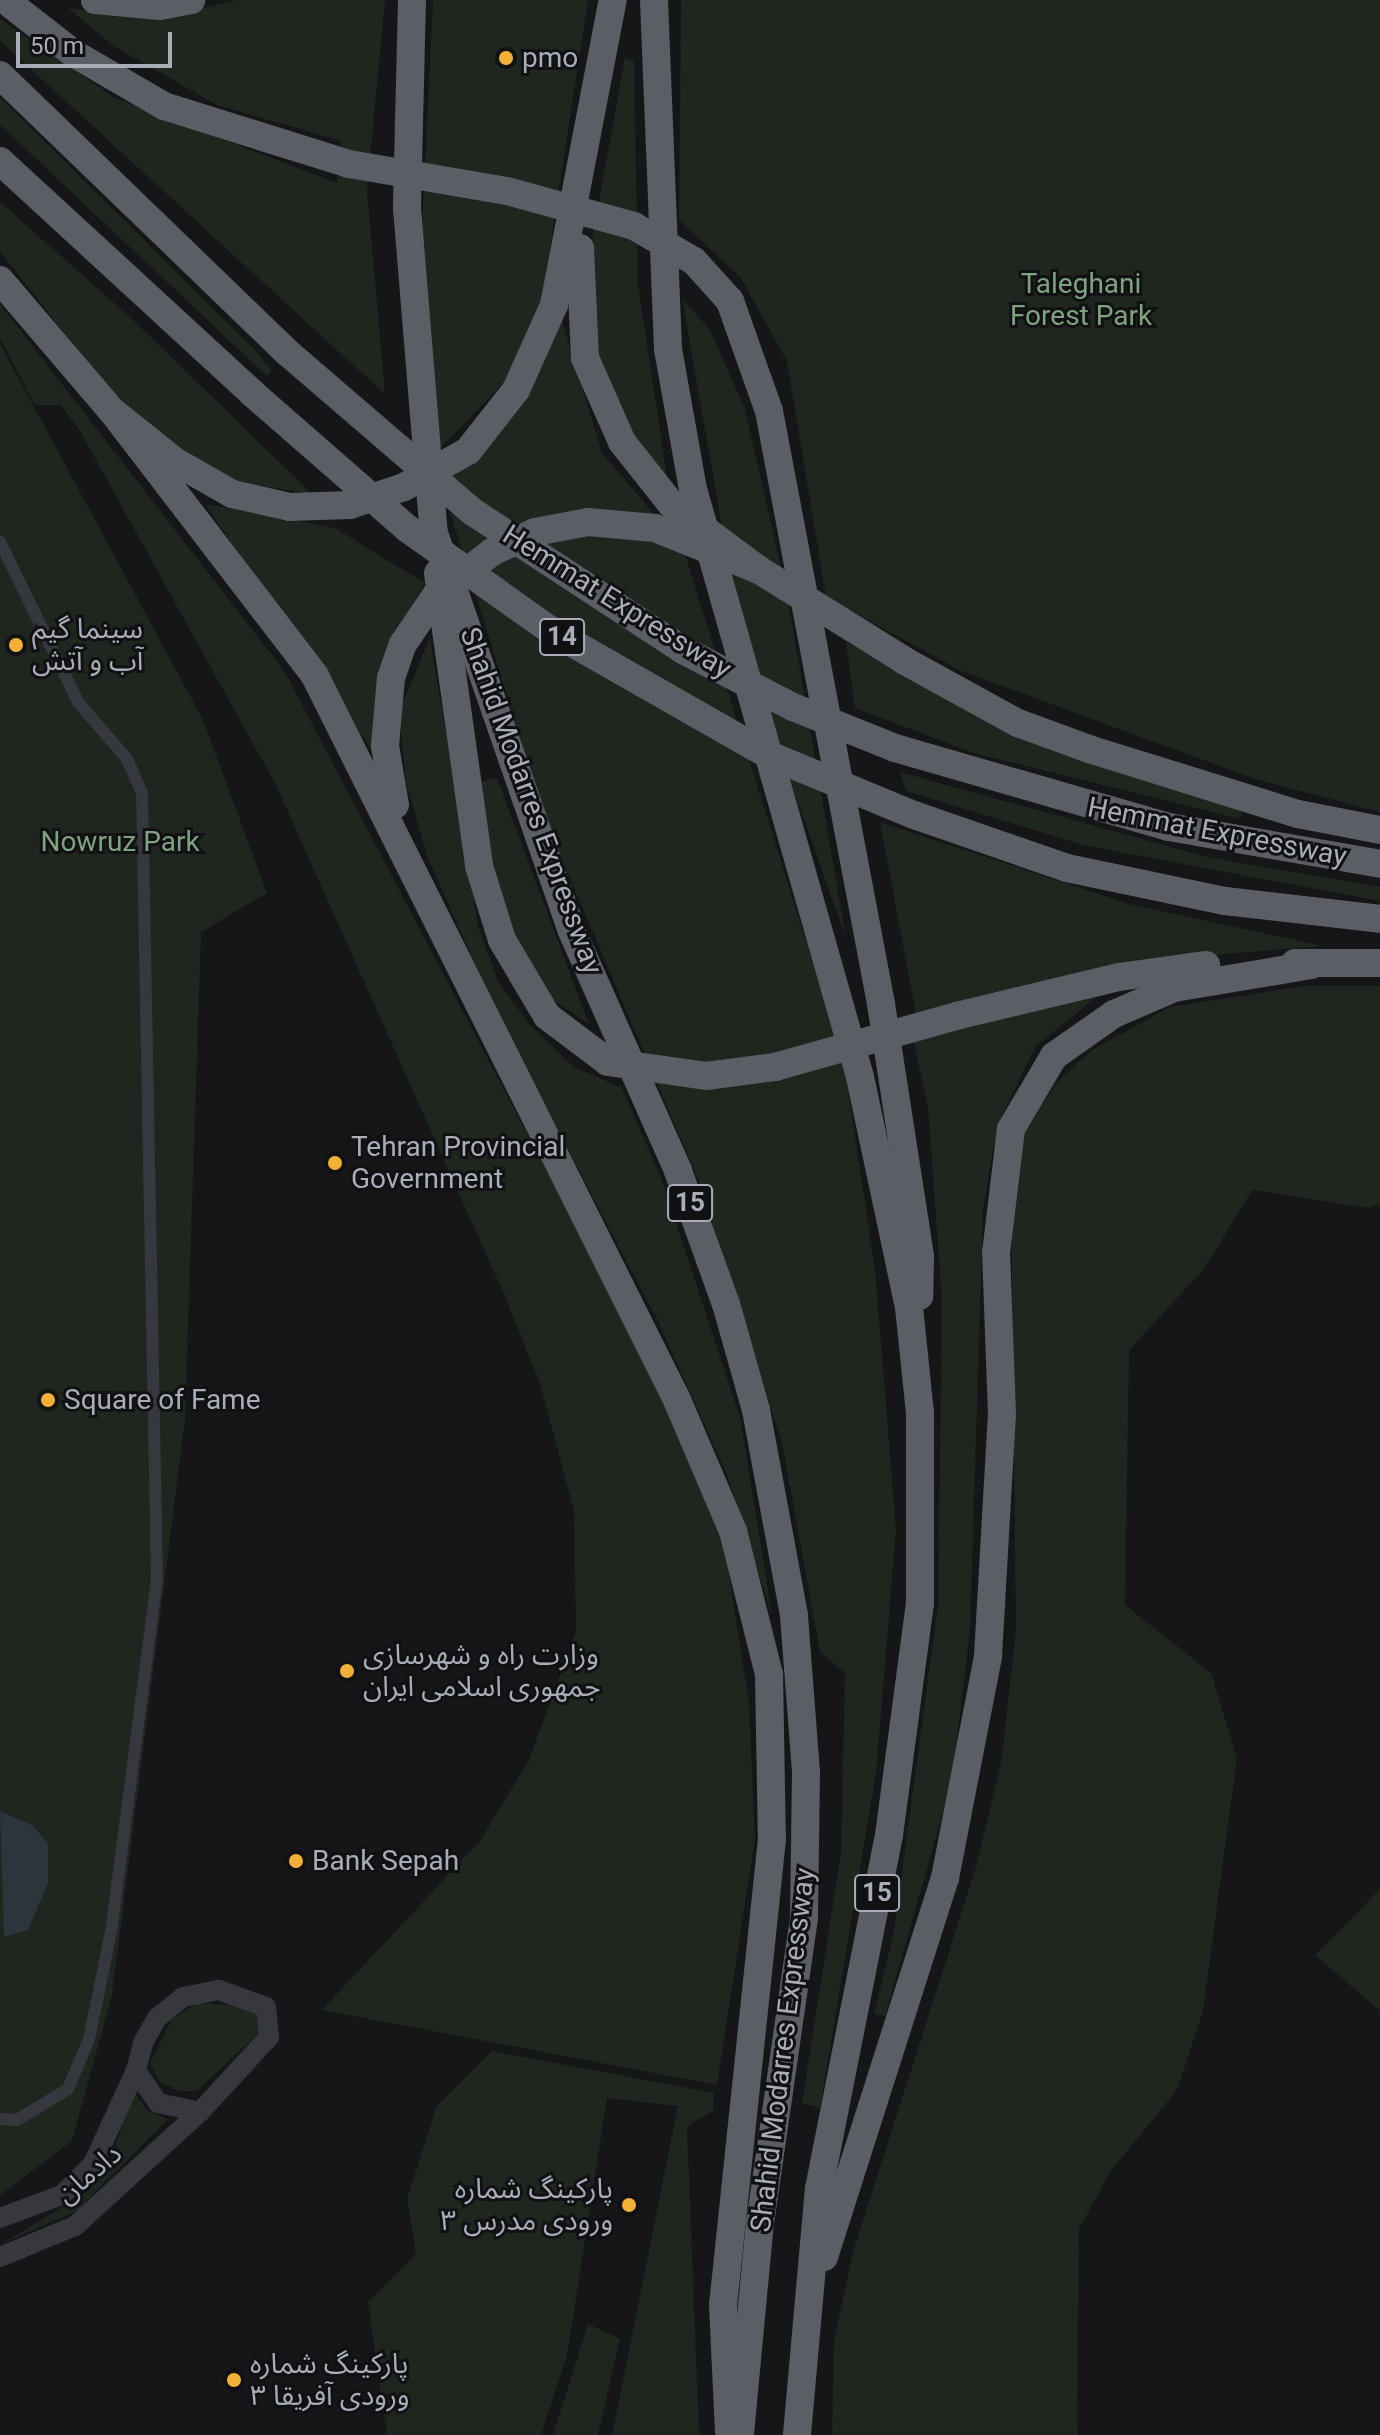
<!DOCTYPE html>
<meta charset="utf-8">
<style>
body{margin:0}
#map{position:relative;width:1380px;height:2435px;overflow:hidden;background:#161618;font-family:Roboto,"Noto Sans Arabic",sans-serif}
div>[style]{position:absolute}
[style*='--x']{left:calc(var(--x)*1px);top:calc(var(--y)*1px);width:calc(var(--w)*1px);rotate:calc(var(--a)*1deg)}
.green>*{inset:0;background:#1e261f}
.water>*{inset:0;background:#2c353c}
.pedestrian>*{height:12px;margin:-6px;padding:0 6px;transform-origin:6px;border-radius:6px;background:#37383d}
.tertiary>*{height:20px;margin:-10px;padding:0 10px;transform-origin:10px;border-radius:10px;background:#37383d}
.trunk>*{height:28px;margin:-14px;padding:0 14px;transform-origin:14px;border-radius:14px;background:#5b5e65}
.trunk-bridge>*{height:28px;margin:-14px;padding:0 14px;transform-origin:14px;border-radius:14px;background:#5b5e65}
.dots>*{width:22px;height:22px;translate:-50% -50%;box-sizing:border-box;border:4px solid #111113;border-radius:50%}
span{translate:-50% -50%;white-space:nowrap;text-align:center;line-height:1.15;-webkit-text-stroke:6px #111113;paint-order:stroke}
.shield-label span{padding:2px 6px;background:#111113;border:2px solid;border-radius:6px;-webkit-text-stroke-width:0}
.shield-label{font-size:26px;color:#a8adb8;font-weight:700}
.poi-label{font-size:28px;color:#a8adb8}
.left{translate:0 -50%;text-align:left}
.right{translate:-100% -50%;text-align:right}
.park-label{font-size:28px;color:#7fa381}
.street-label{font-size:28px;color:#a8adb8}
.scale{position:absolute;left:16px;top:32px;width:156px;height:36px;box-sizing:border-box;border:4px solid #a8adb8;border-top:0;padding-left:10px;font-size:24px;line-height:28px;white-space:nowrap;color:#a8adb8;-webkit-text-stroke:6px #111113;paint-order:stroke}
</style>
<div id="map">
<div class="green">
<div style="clip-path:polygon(236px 0,385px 0,367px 191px,385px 394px,0 41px,0 19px,115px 98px,337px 183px,341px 141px,217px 105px,115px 47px,68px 8px,160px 19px)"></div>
<div style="clip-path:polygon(433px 0,588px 0,541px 307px,509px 377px,436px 453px,422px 227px)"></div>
<div style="clip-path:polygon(681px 0,1380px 0,1380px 812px,1255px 779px,959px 670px,826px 597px,787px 361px,741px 278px,679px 220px)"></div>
<div style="clip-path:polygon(625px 57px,634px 62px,638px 284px,668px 484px,609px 400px,587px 315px,588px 263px)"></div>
<div style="clip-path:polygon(0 97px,253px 348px,272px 370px,267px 376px,0 125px)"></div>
<div style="clip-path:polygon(0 202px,131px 318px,312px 494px,237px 482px,164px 439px,104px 383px,0 252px)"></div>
<div style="clip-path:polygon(682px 298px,710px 330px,745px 409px,787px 594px,846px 938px,771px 727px,727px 556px)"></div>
<div style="clip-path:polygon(0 304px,285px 672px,664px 1395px,724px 1543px,749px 1703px,755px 1839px,717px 2085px,322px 2010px,480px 1841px,529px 1760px,576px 1631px,574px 1511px,540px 1384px,504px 1294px,276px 785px,80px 431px,61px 405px,35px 405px,0 338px)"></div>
<div style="clip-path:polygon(560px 315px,602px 453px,683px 548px,844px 1063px,875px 1270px,896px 1529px,876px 1773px,820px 2108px,802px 2103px,841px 1853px,845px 1673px,820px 1652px,782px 1443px,698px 1179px,546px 822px,440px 479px)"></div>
<div style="clip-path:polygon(0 344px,203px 720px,267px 893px,201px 932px,185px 1420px,112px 1995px,72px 2141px,0 2195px)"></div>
<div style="clip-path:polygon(205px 504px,335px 528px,425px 583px,382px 662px,371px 749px)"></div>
<div style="clip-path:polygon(430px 638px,478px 926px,498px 981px,529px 1024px,574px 1067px,622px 1088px,662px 1180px,741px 1421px,772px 1616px,728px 1477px,658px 1321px,502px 1024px,427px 856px,406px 782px,399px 712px)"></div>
<div style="clip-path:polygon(846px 642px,983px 716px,1243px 807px,1241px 819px,974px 753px,855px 708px)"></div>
<div style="clip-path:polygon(900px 772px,1207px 857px,1380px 887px,1380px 901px,1083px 845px,906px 791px)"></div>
<div style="clip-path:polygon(497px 778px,589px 1024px,543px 993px,501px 912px,477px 783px)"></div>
<div style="clip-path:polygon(880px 822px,1129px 904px,1323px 946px,1192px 957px,917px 1020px)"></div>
<div style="clip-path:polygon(1304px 986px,1380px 986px,1380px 1203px,1369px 1208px,1252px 1190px,1204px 1269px,1129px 1350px,1125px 1605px,1211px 1673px,1237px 1758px,1203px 2011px,1177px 2090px,1110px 2172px,1079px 2229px,1077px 2435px,832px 2435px,834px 2341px,853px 2252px,976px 1867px,1001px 1763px,1016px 1631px,1011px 1195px,1024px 1134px,1056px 1083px,1092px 1050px,1170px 1007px)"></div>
<div style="clip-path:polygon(1100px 994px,1036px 1046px,1001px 1117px,992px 1155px,983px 1209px,970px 1630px,952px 1781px,885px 2016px,874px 2014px,894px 1932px,938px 1604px,942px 1301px,928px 1107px,913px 1038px)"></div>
<div style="clip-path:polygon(1380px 1889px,1380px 2011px,1315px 1955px)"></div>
<div style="clip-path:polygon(198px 2003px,248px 2006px,259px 2015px,259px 2033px,197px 2091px,179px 2091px,159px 2081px,150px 2063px,172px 2019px)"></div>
<div style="clip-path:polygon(492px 2051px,714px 2093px,713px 2111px,687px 2126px,699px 2435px,612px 2435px,678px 2106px,607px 2098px,567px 2356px,541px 2435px,387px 2435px,368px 2302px,416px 2254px,407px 2198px,437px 2106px)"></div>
<div style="clip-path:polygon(134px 2092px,148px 2111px,168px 2119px,76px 2211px,0 2245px,83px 2194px,110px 2161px)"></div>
<div style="clip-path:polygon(588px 2324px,620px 2339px,598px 2435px,553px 2435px)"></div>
</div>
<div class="water">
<div style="clip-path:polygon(0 1811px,32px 1825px,48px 1843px,48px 1883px,28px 1930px,4px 1937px)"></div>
</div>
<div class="pedestrian">
<div style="--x:0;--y:542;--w:178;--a:64"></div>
<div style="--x:78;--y:702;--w:75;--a:49.3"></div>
<div style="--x:127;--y:759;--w:36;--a:66"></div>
<div style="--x:142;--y:792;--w:787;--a:88.91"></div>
<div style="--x:157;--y:1579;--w:351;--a:97.4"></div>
<div style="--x:112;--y:1927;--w:114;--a:101.6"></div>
<div style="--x:89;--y:2039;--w:54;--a:112.8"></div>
<div style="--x:68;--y:2089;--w:60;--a:148.7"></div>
<div style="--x:17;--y:2120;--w:17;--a:-177"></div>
</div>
<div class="tertiary">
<div style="--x:219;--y:1990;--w:50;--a:19.9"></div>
<div style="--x:266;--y:2007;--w:30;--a:84"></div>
<div style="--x:269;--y:2037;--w:102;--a:132.6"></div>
<div style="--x:200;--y:2112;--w:43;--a:-167.9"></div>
<div style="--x:158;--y:2103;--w:40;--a:-124"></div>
<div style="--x:136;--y:2070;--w:28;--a:-75"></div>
<div style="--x:143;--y:2043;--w:29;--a:-61"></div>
<div style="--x:157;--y:2018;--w:33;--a:-39"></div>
<div style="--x:183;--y:1997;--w:37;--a:-11"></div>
<div style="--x:0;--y:2218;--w:66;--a:-20.4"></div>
<div style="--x:62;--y:2195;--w:44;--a:-45"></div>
<div style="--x:93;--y:2164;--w:103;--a:-65.4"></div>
<div style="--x:0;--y:2257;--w:81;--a:-22.5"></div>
<div style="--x:75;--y:2226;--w:169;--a:-42.4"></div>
</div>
<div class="trunk">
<div style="--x:5;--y:0;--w:86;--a:37.9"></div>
<div style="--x:73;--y:53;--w:105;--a:30.2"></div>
<div style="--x:164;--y:106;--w:194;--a:17.4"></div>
<div style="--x:95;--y:0;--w:65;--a:5.3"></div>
<div style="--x:160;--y:6;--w:32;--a:-11"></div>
<div style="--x:412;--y:0;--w:208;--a:91.4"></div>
<div style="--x:407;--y:208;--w:326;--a:85.3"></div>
<div style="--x:434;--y:533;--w:419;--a:70.9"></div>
<div style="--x:571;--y:929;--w:265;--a:66.1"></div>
<div style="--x:678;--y:1171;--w:141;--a:70.2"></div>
<div style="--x:726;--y:1304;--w:110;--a:74.2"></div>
<div style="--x:756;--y:1410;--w:209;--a:79.5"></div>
<div style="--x:794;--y:1616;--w:157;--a:85.6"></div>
<div style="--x:806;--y:1773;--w:145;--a:90.8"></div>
<div style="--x:804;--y:1918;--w:307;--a:98.2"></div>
<div style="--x:760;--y:2222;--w:214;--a:95.4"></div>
<div style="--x:654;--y:0;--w:349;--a:87.7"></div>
<div style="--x:668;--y:349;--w:142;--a:79.9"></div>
<div style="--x:693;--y:489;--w:611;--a:74.14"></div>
<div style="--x:860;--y:1077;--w:235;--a:78"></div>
<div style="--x:909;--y:1307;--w:107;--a:84.1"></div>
<div style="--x:920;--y:1413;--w:190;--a:90"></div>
<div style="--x:920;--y:1603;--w:234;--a:97.6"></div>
<div style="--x:889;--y:1835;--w:360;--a:101.2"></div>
<div style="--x:819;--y:2188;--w:248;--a:95.1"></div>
<div style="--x:0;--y:75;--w:400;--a:44"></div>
<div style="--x:0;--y:161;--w:343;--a:42.6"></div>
<div style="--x:580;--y:248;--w:110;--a:87.4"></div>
<div style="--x:585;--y:358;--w:92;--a:66.2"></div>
<div style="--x:622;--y:442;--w:80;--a:51.6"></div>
<div style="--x:0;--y:280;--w:172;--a:49.5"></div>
<div style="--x:112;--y:411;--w:334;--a:52.5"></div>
<div style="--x:315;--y:676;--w:809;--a:63.43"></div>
<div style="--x:677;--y:1400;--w:142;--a:66.9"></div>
<div style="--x:733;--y:1531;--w:147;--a:75.9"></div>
<div style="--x:769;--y:1674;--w:165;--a:89"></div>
<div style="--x:772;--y:1839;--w:469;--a:96"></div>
<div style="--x:723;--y:2305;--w:125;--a:87.3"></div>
<div style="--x:730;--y:301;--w:117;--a:70.5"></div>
<div style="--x:769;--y:411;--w:603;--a:79.3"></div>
<div style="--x:881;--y:1004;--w:256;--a:81.2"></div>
<div style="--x:920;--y:1257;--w:39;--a:91"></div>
<div style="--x:468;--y:451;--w:78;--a:-51.8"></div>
<div style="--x:516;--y:390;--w:93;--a:-65.9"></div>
<div style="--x:554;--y:305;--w:311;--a:-79.1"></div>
<div style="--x:438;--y:573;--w:296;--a:82"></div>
<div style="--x:479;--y:866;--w:77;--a:72.7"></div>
<div style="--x:502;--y:940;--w:88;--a:59.4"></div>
<div style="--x:905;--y:661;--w:129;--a:28.8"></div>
<div style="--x:1018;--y:723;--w:76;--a:20.1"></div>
<div style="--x:1089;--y:749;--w:219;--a:17.3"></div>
<div style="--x:1298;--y:814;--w:84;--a:11"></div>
<div style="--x:895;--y:748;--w:285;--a:16.1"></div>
<div style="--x:1169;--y:827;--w:214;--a:9.9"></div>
<div style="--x:395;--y:805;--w:60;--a:-99.6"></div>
<div style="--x:385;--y:746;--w:68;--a:-85"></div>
<div style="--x:391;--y:678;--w:36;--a:-71"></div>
<div style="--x:403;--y:644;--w:59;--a:-56"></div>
<div style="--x:914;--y:815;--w:162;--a:19.1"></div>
<div style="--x:1067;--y:868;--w:161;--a:11.8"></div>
<div style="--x:1225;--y:901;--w:156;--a:6.6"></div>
<div style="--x:1295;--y:963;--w:85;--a:0"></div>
<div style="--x:956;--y:1016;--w:168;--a:-13.5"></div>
<div style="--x:1119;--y:977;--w:88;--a:-7.9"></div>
<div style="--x:824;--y:2257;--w:398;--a:-72.3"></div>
<div style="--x:945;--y:1878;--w:226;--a:-79"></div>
<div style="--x:988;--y:1656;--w:241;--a:-86.7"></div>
<div style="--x:1002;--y:1415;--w:162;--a:-92.1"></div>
<div style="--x:996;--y:1253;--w:125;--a:-83.1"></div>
<div style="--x:1011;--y:1129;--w:85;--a:-59.5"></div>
<div style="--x:1054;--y:1056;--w:73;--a:-35"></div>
<div style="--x:1114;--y:1014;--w:65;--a:-23.4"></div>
<div style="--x:1174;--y:988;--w:139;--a:-9.5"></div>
</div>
<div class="trunk-bridge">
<div style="--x:349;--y:164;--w:160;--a:9.7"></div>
<div style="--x:507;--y:191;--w:132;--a:15.4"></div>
<div style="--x:634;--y:226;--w:69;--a:30.3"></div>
<div style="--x:694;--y:261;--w:54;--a:48"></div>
<div style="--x:288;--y:353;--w:244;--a:40.7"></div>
<div style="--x:473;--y:512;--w:251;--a:33.3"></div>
<div style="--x:683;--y:650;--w:124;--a:27.4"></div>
<div style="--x:793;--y:707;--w:110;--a:21.9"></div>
<div style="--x:252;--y:393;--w:207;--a:41.1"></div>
<div style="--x:408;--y:529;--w:178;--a:35.4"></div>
<div style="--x:553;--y:632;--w:249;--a:29.7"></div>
<div style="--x:769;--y:755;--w:157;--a:22.5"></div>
<div style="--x:112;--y:411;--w:82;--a:38.6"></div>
<div style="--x:176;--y:462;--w:64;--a:29.7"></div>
<div style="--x:232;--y:494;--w:59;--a:12.6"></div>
<div style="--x:290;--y:507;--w:60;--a:-1.9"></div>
<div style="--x:350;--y:505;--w:57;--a:-18.4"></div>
<div style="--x:404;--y:487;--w:73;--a:-29.4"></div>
<div style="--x:672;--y:505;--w:109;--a:36.8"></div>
<div style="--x:759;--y:570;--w:172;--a:31.9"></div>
<div style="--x:436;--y:595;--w:71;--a:-37.5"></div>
<div style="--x:492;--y:552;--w:47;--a:-24.9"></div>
<div style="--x:535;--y:532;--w:54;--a:-10.7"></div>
<div style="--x:588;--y:522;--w:67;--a:5.1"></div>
<div style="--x:655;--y:528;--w:112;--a:22"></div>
<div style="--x:547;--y:1016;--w:76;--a:37"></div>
<div style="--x:608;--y:1062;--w:99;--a:8.1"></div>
<div style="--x:706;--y:1076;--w:70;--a:-7.4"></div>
<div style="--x:775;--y:1067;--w:188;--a:-15.7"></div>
</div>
<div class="dots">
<div style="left:506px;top:58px;background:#f2b134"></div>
<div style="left:16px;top:645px;background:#f2b134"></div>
<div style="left:335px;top:1163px;background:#f2b134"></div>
<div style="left:48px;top:1400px;background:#f2b134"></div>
<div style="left:347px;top:1671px;background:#f2b134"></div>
<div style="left:296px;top:1861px;background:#f2b134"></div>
<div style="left:629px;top:2205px;background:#f2b134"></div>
<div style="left:234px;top:2380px;background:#f2b134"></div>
</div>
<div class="shield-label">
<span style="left:562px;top:637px">14</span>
<span style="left:690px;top:1203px">15</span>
<span style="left:877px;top:1893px">15</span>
</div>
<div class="poi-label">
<span class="left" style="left:522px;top:58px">pmo</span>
<span class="left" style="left:32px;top:645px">سینما گیم<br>آب و آتش</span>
<span class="left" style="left:351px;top:1163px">Tehran Provincial<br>Government</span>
<span class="left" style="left:64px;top:1400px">Square of Fame</span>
<span class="left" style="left:363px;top:1671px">وزارت راه و شهرسازی<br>جمهوری اسلامی ایران</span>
<span class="left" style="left:312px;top:1861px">Bank Sepah</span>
<span class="right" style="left:613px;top:2205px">پارکینگ شماره<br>۳ ورودی مدرس</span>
<span class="left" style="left:250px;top:2380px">پارکینگ شماره<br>۳ ورودی آفریقا</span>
</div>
<div class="park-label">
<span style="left:1081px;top:300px">Taleghani<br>Forest Park</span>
<span style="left:120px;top:842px">Nowruz Park</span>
</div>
<div class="street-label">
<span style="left:617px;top:602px;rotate:32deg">Hemmat Expressway</span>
<span style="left:531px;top:801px;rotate:70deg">Shahid Modarres Expressway</span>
<span style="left:1217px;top:832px;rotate:11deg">Hemmat Expressway</span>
<span style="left:783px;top:2050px;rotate:-83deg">Shahid Modarres Expressway</span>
<span style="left:89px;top:2174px;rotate:-40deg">دادمان</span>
</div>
<div class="scale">50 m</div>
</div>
